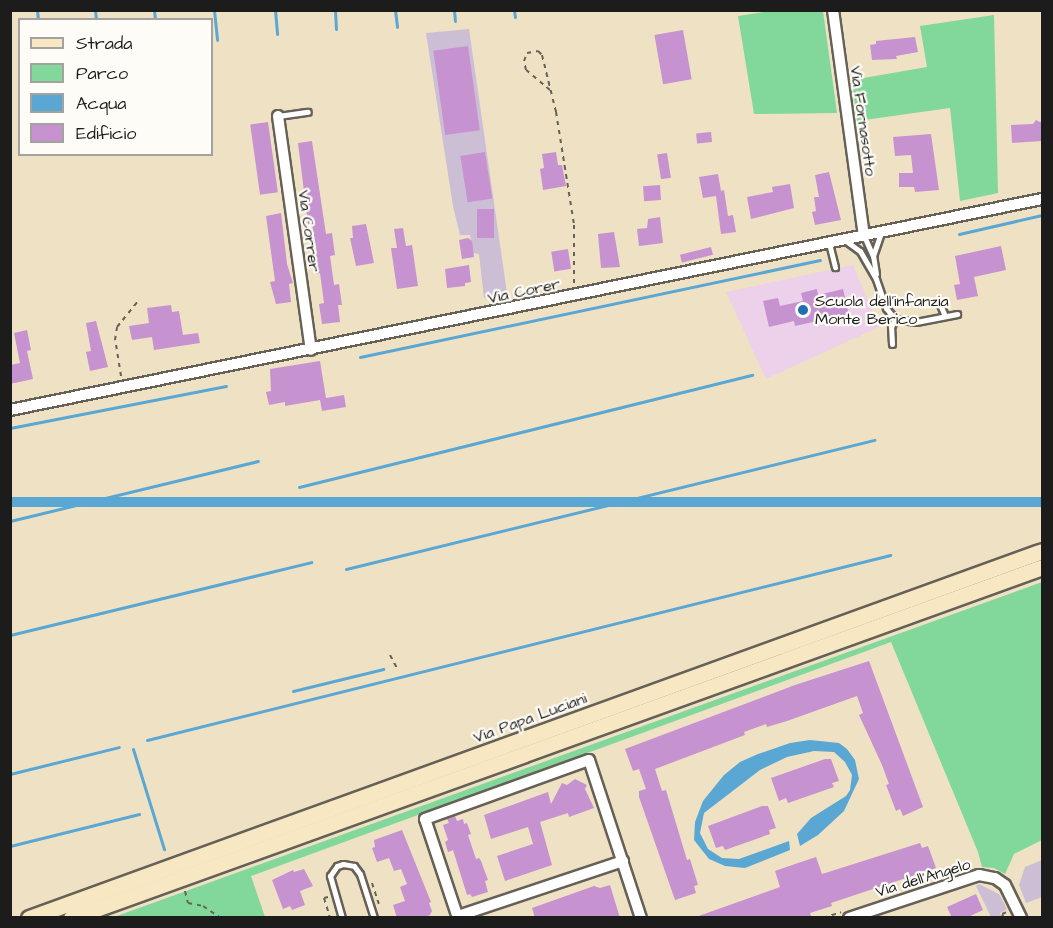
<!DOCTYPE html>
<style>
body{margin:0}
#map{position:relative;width:1053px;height:928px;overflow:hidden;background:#efe2c4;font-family:"Architects Daughter",sans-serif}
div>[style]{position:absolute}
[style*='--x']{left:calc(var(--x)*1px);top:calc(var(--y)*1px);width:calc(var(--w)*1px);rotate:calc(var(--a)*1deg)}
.built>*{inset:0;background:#edd0e9}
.industrial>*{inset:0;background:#ccbed4}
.green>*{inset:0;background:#82d79a}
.water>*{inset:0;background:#5ba7d4;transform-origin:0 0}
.stream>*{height:3px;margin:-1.5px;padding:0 1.5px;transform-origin:1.5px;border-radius:1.5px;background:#5ba7d4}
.building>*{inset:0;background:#c692d0;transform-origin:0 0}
.path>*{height:2px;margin-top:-1px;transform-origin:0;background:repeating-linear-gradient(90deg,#666157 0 4.5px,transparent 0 9px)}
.roads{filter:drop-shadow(2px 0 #666157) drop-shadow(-2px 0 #666157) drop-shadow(0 2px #666157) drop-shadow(0 -2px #666157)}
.service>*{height:5px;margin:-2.5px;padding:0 2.5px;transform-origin:2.5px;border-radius:2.5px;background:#fff}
.minor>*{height:10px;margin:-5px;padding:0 5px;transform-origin:5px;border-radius:5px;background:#fff}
.secondary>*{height:15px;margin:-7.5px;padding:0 7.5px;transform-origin:7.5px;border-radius:7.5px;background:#f7e8c3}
.dots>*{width:16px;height:16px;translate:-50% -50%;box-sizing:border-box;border:3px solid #fdfcf7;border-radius:50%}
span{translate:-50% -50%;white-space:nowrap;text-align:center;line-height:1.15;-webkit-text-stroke:4.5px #fdfcf7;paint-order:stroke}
.street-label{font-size:16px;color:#1c1c1c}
.poi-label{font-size:16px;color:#1c1c1c}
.left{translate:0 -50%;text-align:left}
.frame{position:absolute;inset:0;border:12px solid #1c1c1c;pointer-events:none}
.legend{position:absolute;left:18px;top:18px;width:195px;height:138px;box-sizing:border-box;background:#fdfcf7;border:2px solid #a3a29f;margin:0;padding:8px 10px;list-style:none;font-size:18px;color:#1c1c1c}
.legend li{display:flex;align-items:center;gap:12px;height:30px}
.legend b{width:30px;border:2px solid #a3a29f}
</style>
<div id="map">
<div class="built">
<div style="clip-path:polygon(853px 265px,879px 327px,766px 379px,726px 292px)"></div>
</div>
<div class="industrial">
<div style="clip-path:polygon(469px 29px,507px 293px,484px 298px,479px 254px,473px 253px,470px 235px,460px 235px,453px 206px,426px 33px)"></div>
<div style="clip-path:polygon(1042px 860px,1042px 897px,1026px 903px,1019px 885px,1025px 867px)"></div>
<div style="clip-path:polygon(979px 884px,999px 894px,1007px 909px,1000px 913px,1002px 917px,991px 917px,976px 886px)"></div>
</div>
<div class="green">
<div style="clip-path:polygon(777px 10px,823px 11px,837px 113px,754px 114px,738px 16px)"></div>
<div style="clip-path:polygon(994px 15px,998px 193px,960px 201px,950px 108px,857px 121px,852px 80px,927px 67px,920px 26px)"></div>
<div style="clip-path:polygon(1042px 582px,1042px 840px,1014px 854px,1005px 874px,994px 868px,982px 867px,978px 852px,891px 642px,251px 876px,265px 917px,114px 917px)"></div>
</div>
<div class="water">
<div style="left:1042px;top:497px;width:10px;height:1062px;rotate:90deg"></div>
<div style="clip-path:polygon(810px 740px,839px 743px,847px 749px,855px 760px,859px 779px,844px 811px,818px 835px,800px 846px,797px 834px,811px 818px,846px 796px,850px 790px,852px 775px,845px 762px,834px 752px,814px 751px,787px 757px,760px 770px,704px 813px,700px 833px,708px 849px,722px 858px,739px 859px,789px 841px,790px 850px,745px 868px,725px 866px,709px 859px,694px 840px,695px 822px,703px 801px,724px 775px,740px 762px,758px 754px,790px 743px)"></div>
</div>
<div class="stream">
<div style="--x:37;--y:10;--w:10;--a:84"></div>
<div style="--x:95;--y:10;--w:10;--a:84"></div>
<div style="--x:154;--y:10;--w:10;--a:84"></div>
<div style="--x:214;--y:10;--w:30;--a:84"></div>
<div style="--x:275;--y:10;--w:24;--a:85"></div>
<div style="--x:335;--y:10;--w:19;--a:87"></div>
<div style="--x:395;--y:10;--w:17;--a:83"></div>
<div style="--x:454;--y:10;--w:11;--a:85"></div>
<div style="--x:514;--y:10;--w:7;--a:82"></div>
<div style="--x:959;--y:234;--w:85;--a:-12.9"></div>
<div style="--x:360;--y:357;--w:470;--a:-11.9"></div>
<div style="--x:10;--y:428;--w:220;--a:-11"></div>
<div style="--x:299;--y:487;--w:467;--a:-13.9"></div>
<div style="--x:10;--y:521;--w:255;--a:-13.6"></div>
<div style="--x:346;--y:569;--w:544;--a:-13.73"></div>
<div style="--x:10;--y:635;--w:310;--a:-13.6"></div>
<div style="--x:293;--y:691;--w:93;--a:-13.7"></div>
<div style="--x:147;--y:740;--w:766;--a:-13.98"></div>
<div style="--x:133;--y:749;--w:105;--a:72.8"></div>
<div style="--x:10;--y:774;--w:112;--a:-13.9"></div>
<div style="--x:10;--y:846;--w:133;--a:-13.9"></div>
</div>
<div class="building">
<div style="left:683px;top:30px;width:50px;height:29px;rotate:80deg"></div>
<div style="clip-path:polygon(915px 37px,918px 52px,896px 56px,897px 59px,872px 60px,870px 45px,876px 44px,876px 41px)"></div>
<div style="left:468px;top:46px;width:85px;height:35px;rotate:82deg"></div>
<div style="clip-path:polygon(1036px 120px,1042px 123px,1042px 141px,1012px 143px,1011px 125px,1033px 124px)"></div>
<div style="left:268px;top:122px;width:71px;height:18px;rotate:82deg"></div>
<div style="left:711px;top:132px;width:10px;height:15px;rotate:84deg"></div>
<div style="clip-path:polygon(931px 134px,939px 190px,915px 192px,914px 187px,899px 187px,899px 173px,913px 173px,911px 155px,895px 156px,893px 137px)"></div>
<div style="clip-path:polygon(312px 141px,326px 234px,332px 233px,335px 255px,330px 256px,334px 285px,339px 284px,342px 305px,338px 305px,340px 322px,322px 324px,319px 304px,324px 303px,320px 273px,316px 274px,313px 254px,317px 253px,312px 224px,308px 224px,298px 143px)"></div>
<div style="left:485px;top:152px;width:47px;height:25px;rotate:81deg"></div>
<div style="clip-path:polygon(556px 152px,558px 165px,562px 165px,566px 186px,543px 190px,540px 169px,544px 168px,542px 154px)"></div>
<div style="left:667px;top:153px;width:25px;height:10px;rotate:81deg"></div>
<div style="clip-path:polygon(829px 172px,841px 220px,815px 225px,812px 212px,816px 211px,814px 197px,819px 197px,815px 175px)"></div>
<div style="clip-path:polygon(718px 174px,721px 191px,724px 190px,728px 216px,733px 215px,736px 232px,721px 234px,716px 196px,703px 198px,699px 177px)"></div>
<div style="clip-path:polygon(790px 184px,794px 208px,751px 219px,747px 197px,773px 192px,772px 187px)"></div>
<div style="left:660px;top:185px;width:15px;height:17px;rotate:86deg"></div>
<div style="left:477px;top:209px;width:17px;height:29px"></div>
<div style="clip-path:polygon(281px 213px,287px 264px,293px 283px,289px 284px,291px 302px,276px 304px,270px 282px,275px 281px,266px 216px)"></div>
<div style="clip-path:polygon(660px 217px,663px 243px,639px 246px,637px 229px,647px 228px,648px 219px)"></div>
<div style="clip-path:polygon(366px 224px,374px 263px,356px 266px,350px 238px,353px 238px,352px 226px)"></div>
<div style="clip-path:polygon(403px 228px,406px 246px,412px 245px,418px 286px,397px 289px,391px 248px,397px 248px,394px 229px)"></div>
<div style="clip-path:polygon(614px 232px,620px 267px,601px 268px,598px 234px)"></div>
<div style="clip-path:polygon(468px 238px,472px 241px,474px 257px,462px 259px,459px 240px)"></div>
<div style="clip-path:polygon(1001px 246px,1006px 270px,974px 277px,978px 296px,957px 300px,954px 285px,960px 284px,955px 256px)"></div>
<div style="left:711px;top:247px;width:8px;height:32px;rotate:76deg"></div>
<div style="left:568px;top:249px;width:20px;height:17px;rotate:81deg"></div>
<div style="clip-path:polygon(469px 265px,471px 282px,465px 283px,465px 286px,447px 288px,445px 269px)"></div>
<div style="clip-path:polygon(817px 289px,818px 295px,843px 289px,849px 314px,795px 326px,794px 321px,769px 327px,763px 301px,778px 298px,780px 306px,803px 301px,801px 293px)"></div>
<div style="clip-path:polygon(171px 305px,172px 312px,179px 311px,183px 335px,198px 333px,200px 343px,154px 350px,152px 337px,132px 340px,129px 326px,149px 323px,147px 308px)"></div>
<div style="clip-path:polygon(96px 321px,108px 367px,90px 371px,86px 352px,91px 351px,86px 323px)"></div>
<div style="clip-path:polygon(27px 330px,31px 350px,27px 351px,33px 379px,10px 384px,10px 365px,20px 363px,14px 333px)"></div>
<div style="clip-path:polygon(320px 361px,326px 398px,344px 395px,346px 407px,322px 411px,320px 400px,285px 406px,285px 402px,269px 405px,266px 392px,271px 391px,270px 369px)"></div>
<div style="clip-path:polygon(869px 661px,923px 807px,903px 816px,900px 809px,896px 811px,886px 785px,889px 784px,882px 765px,859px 715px,863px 713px,857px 696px,787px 721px,767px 727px,766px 724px,744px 732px,745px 735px,655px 769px,662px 791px,666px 790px,687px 860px,690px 859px,698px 885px,694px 886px,696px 893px,675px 900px,639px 797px,639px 791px,646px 789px,639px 769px,633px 771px,625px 749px,795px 685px)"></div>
<div style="clip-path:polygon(825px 759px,831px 759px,839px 781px,832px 783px,834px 787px,788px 803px,786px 798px,779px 801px,771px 778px)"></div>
<div style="clip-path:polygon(575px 779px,587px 785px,585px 789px,594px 808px,569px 817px,568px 813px,540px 822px,552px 865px,505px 881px,497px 856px,533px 844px,528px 827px,491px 839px,484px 815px,548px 792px,551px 804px,562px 783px,567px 785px)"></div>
<div style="clip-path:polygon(762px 806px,768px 806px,776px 828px,769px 830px,770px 834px,725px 850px,723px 846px,716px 848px,708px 826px)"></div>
<div style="clip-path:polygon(455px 816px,457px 821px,463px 819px,464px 824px,467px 823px,471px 834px,468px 835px,476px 859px,479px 858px,481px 861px,488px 880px,485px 881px,488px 892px,472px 897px,470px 894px,467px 895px,453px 850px,448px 852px,445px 842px,448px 840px,443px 825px,449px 823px,447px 819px)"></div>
<div style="clip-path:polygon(402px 830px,431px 902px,429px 903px,432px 911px,430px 915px,422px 918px,397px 918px,393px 905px,405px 901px,400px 887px,407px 884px,401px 869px,394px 871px,389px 858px,377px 862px,372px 848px,375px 847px,374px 840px)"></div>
<div style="clip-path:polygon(920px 843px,922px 848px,928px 846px,936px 868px,831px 903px,832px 906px,810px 913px,811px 916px,693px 918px,780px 887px,775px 871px,795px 864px,816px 857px,822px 874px)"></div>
<div style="clip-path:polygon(304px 869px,313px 886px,300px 891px,305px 905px,292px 910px,290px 906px,283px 909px,272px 880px,293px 870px,294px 872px)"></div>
<div style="clip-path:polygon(610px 885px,620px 918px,535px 918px,532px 908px,594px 886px,600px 888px)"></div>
<div style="clip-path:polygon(976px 894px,983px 910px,966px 918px,952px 918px,947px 907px)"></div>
</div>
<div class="path">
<div style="--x:550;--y:90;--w:31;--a:-140"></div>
<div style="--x:526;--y:70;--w:9;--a:-103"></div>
<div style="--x:524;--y:61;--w:9;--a:-69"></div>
<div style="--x:527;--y:53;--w:11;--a:-10"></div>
<div style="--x:538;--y:51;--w:6;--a:45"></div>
<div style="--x:542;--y:55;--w:59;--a:76.2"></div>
<div style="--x:556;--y:112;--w:114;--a:80.9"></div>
<div style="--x:574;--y:225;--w:59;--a:90"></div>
<div style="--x:121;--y:376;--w:36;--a:-99"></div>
<div style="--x:115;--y:340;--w:13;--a:-81"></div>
<div style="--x:117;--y:327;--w:35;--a:-51"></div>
<div style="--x:390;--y:655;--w:15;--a:62"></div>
<div style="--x:372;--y:883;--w:22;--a:72"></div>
<div style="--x:904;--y:888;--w:18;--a:-19"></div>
<div style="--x:185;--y:891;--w:12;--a:76"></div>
<div style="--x:188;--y:903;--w:15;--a:11"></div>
<div style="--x:203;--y:906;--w:22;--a:34"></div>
<div style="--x:328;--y:897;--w:4;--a:166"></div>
<div style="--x:324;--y:898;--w:21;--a:73"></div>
<div style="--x:823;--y:918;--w:19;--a:-18"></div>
<div style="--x:1004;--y:918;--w:4;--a:-117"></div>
<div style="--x:1002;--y:914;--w:5;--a:-22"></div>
</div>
<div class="roads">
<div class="service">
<div style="--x:278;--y:116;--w:30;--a:-8"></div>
<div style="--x:864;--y:236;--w:22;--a:66"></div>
<div style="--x:846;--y:241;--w:17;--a:36"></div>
<div style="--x:860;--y:251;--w:32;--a:60"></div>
<div style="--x:876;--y:279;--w:31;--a:71"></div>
<div style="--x:886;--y:308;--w:14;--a:51"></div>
<div style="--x:895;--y:319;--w:21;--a:8"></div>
<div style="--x:916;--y:322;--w:42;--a:-11"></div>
<div style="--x:829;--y:243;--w:25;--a:76"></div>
<div style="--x:876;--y:274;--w:18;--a:-99"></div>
<div style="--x:873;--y:256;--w:24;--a:-71"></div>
<div style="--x:939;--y:302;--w:15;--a:67"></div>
<div style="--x:892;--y:344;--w:17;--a:-93"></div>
<div style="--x:891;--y:327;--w:9;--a:-63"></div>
<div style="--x:342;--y:918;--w:44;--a:-105.9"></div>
<div style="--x:330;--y:876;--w:12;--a:-55"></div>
<div style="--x:337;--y:866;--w:6;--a:-18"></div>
<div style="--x:343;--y:864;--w:11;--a:10"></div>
<div style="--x:354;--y:866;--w:10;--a:53"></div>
<div style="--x:360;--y:874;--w:46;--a:72.3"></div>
</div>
<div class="minor">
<div style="--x:833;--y:10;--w:228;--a:82.2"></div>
<div style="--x:278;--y:116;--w:236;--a:82"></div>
<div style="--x:10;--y:410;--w:1053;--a:-11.56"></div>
<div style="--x:458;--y:916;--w:174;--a:-18.4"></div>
<div style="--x:458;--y:918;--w:104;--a:-108.4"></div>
<div style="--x:425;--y:819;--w:174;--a:-19.8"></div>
<div style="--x:589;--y:760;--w:166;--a:71.8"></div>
<div style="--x:849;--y:918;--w:137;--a:-18.3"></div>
<div style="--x:979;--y:875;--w:16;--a:11"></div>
<div style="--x:995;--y:878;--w:12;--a:35"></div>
<div style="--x:1005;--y:885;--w:37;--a:64"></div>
</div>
<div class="secondary">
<div style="--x:29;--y:918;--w:1077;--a:-19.91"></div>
<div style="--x:71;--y:918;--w:1032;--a:-19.87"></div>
</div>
</div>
<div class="dots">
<div style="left:803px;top:310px;background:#1f6fb2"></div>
</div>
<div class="street-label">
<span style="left:863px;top:121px;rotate:82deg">Via Fornasotto</span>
<span style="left:309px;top:231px;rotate:82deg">Via Correr</span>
<span style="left:524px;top:291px;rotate:-12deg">Via Corer</span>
<span style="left:530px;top:718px;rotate:-20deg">Via Papa Luciani</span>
<span style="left:923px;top:878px;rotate:-17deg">Via dell'Angelo</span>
</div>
<div class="poi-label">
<span class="left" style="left:815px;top:310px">Scuola dell'infanzia<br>Monte Berico</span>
</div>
<div class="frame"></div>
<ul class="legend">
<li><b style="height:8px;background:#f7e8c3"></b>Strada</li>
<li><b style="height:16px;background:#82d79a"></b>Parco</li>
<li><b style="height:16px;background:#5ba7d4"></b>Acqua</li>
<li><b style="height:16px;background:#c692d0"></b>Edificio</li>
</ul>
</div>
